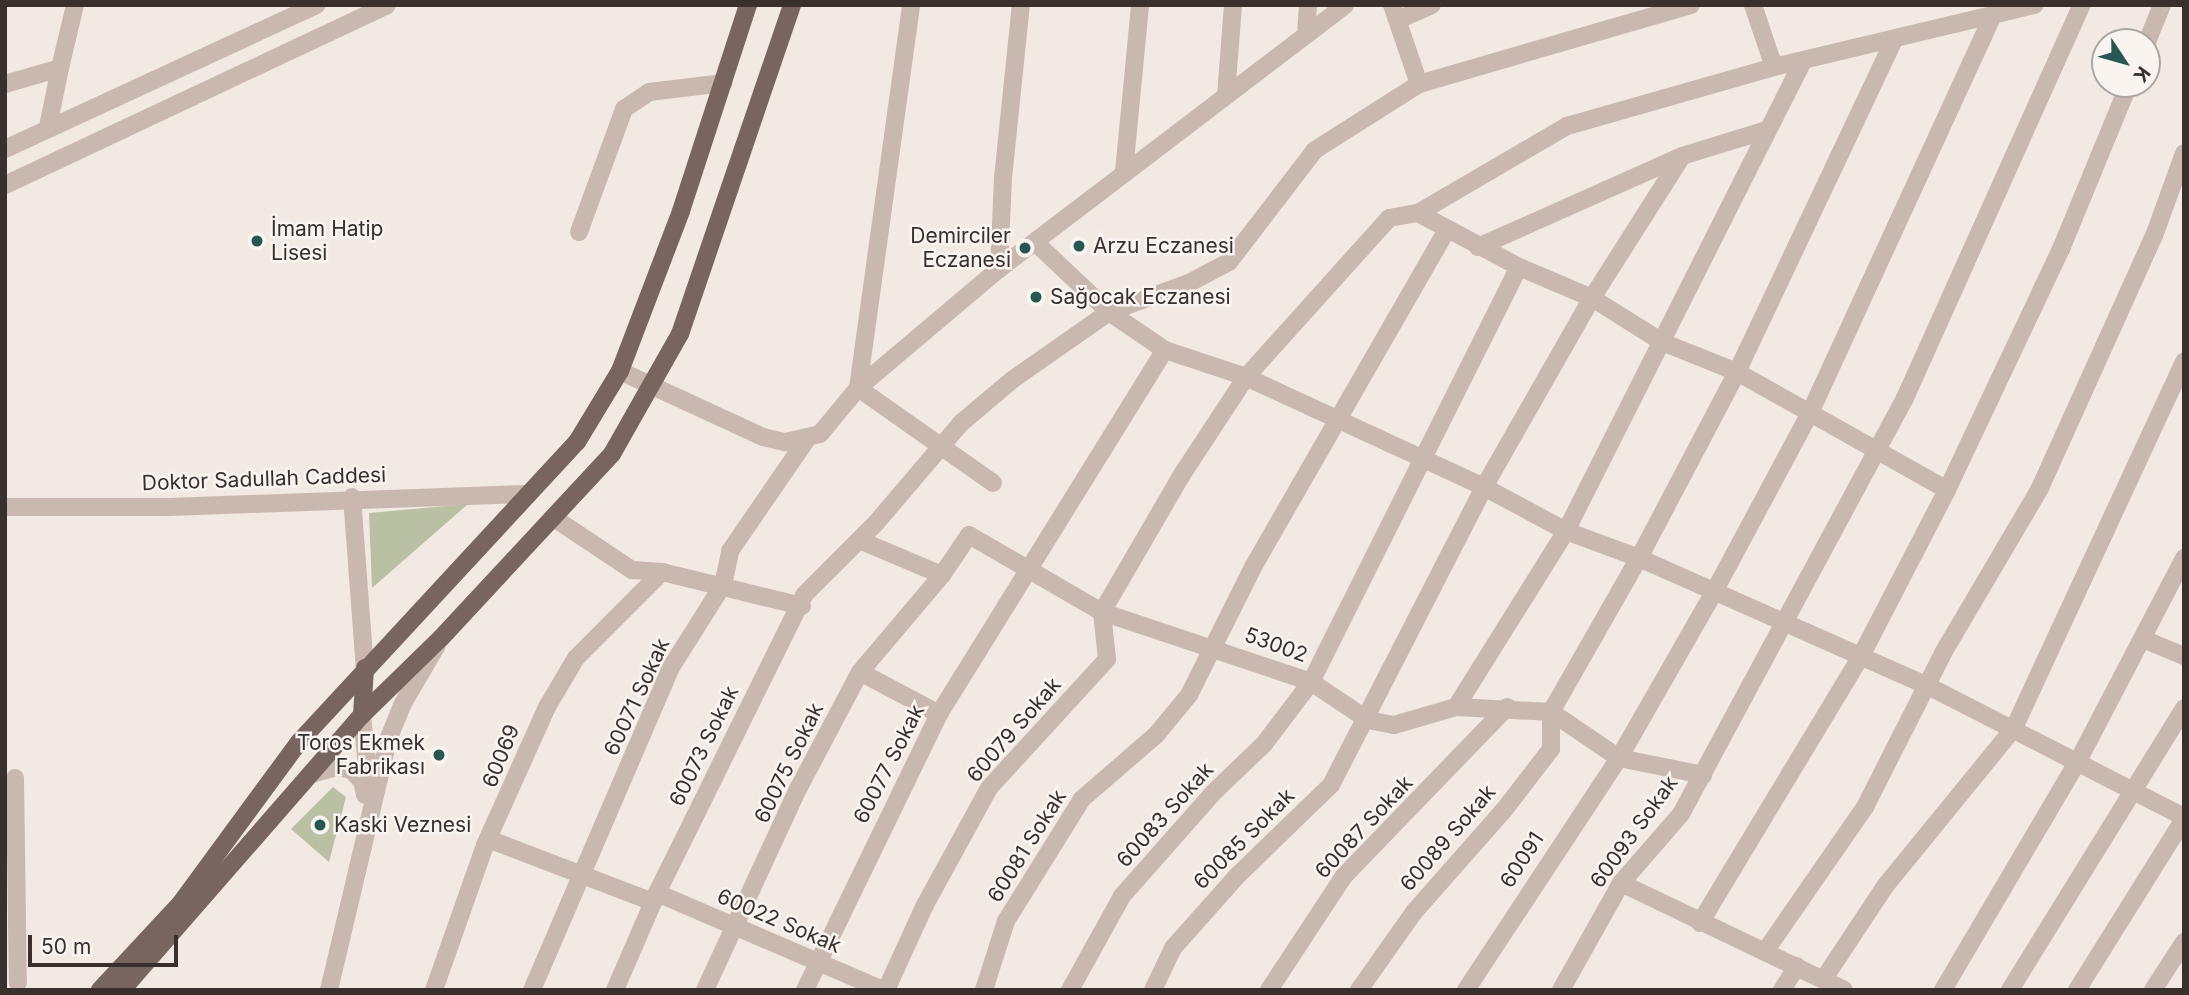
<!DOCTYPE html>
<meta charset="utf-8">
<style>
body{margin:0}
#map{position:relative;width:2189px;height:995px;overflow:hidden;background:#f2e9e3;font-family:Inter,sans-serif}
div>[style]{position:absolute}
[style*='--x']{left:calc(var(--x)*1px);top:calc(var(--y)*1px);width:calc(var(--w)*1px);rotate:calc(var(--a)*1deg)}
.green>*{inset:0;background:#bac0a4}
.minor>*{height:18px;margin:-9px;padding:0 9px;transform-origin:9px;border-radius:9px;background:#c9b8b0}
.major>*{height:18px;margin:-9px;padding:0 9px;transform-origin:9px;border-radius:9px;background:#796560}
.dots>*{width:19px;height:19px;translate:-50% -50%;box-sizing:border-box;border:4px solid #f9f4f0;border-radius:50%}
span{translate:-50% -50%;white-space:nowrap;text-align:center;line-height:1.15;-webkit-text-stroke:5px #f9f4f0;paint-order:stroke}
.poi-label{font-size:21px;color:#392f2d}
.left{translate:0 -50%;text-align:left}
.right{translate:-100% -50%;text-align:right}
.street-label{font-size:21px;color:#392f2d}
.frame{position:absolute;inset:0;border:7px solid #392f2d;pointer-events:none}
.north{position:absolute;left:2091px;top:28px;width:70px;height:70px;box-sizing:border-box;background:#f9f4f0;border:2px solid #aca5a2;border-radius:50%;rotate:126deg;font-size:19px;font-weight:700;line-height:28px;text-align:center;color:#392f2d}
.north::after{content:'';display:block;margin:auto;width:24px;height:32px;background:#275653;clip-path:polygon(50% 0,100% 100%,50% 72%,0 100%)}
.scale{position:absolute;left:28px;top:935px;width:150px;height:32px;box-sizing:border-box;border:4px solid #392f2d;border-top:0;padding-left:9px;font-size:21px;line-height:24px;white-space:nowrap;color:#392f2d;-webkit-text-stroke:5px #f9f4f0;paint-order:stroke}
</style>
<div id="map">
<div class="green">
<div style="clip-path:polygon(468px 504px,372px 588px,369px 513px)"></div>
<div style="clip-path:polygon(333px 787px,346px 797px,329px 862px,291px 829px)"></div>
</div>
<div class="minor">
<div style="--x:1392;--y:5;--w:83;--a:71.1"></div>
<div style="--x:1753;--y:5;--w:65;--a:71.3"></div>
<div style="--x:1398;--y:20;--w:37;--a:-24"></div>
<div style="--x:1306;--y:34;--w:29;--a:-86"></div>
<div style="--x:2147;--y:42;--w:40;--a:-68"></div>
<div style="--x:5;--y:84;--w:57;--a:-16.2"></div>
<div style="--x:60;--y:68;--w:65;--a:-76.6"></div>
<div style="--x:1226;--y:96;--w:91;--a:-85.6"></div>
<div style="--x:48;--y:127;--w:60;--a:-78.5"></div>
<div style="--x:5;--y:149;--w:343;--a:-24.8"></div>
<div style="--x:1124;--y:172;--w:168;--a:-84.5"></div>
<div style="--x:5;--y:185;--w:422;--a:-25.2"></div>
<div style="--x:1418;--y:213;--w:173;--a:-30.3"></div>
<div style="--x:1567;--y:126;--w:215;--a:-15.9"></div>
<div style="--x:1774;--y:67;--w:268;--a:-13.4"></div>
<div style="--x:579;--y:232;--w:131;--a:-69.9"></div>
<div style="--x:624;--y:109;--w:30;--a:-34"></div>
<div style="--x:649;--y:92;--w:75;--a:-6.9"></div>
<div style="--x:1035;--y:242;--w:102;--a:43.4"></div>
<div style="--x:1109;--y:312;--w:68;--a:34.2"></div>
<div style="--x:1165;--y:350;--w:85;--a:18.4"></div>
<div style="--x:1246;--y:377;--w:262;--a:24.8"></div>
<div style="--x:1484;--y:487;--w:93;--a:28.2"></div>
<div style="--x:1566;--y:531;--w:78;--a:20.3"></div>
<div style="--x:1639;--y:558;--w:316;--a:23.9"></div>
<div style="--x:1928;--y:686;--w:288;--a:27.1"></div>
<div style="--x:1478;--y:247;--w:223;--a:-24"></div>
<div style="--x:1682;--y:156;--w:89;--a:-17"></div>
<div style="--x:999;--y:269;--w:91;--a:-87.5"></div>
<div style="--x:1003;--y:178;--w:174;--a:-84.1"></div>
<div style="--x:620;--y:371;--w:157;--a:24.8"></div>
<div style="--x:763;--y:437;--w:23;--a:13"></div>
<div style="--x:785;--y:442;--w:36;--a:-13"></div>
<div style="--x:820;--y:434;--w:60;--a:-50.4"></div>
<div style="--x:858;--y:388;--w:185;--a:-40.2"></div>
<div style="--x:999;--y:269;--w:435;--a:-37.3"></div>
<div style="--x:858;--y:388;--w:387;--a:-82.1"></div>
<div style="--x:858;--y:388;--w:165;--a:35.1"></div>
<div style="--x:352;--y:497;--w:171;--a:85.7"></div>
<div style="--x:5;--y:507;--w:165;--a:0"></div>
<div style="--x:170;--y:507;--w:355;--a:-2.1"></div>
<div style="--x:554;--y:518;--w:94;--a:33.7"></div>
<div style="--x:632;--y:570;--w:30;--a:4"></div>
<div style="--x:662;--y:572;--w:144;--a:13.7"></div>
<div style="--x:859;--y:540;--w:90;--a:22.9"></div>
<div style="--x:942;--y:575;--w:48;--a:-56"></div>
<div style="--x:969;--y:535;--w:154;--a:30.1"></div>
<div style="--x:1102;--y:612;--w:220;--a:18.5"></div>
<div style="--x:1311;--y:682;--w:69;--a:33.7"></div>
<div style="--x:1368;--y:720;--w:26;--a:11"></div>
<div style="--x:1394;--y:725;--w:65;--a:-16.2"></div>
<div style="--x:1456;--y:707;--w:95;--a:3"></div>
<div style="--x:1551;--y:712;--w:82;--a:34.1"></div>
<div style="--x:1619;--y:758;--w:86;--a:11.4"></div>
<div style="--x:2143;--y:639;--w:44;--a:22.5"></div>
<div style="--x:860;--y:672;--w:89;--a:28"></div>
<div style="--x:1456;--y:707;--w:208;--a:-58"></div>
<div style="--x:1566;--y:531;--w:526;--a:-63.24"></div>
<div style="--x:362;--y:715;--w:73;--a:84.5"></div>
<div style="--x:311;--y:774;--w:27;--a:-15"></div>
<div style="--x:337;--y:767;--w:14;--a:12"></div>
<div style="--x:351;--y:770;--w:16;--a:45"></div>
<div style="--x:362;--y:781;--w:14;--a:78"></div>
<div style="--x:15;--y:778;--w:205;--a:89.2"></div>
<div style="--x:488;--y:839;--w:177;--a:20.9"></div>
<div style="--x:1621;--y:883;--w:247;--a:25.6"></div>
<div style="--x:657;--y:893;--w:246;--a:23.2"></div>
<div style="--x:1700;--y:923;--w:312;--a:-58.9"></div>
<div style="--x:1861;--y:656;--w:187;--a:-62.6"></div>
<div style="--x:1947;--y:490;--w:267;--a:-64.7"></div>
<div style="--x:2061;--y:249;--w:178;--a:-67.6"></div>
<div style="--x:1766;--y:950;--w:174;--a:-55.3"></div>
<div style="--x:1865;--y:807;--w:173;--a:-63.1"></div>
<div style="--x:1943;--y:653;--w:191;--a:-59.5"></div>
<div style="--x:2040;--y:488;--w:277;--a:-65.7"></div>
<div style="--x:2154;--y:236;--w:88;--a:-70.1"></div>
<div style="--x:1825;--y:977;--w:110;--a:-56.5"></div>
<div style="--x:1886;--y:885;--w:203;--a:-50.8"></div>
<div style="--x:2014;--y:728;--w:404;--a:-65.1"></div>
<div style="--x:329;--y:990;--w:257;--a:-76.7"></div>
<div style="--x:388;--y:740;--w:38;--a:-68"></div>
<div style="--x:402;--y:705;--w:69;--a:-59.7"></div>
<div style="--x:434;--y:990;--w:154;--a:-70.6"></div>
<div style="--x:485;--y:845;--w:151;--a:-65.8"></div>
<div style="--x:547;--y:707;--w:57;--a:-59.4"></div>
<div style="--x:576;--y:658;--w:122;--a:-45"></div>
<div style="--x:532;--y:990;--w:349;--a:-66.7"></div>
<div style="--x:670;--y:669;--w:99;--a:-57.8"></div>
<div style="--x:723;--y:585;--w:35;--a:-78"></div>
<div style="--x:730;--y:551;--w:136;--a:-55.5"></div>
<div style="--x:615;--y:990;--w:106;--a:-66.6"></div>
<div style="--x:657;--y:893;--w:332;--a:-63.7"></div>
<div style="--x:804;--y:595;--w:102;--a:-45"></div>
<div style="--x:876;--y:523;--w:131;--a:-49.6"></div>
<div style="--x:961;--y:423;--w:67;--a:-40.1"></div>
<div style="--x:1012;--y:380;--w:118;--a:-35"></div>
<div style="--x:1109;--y:312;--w:85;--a:-19.9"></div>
<div style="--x:1189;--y:283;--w:45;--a:-27.7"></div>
<div style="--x:1229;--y:262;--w:141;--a:-52.5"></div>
<div style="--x:1315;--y:150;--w:123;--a:-32.4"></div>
<div style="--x:1419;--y:84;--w:283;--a:-16.2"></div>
<div style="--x:705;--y:990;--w:221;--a:-65.2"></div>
<div style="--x:798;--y:789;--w:132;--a:-62.1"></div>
<div style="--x:860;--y:672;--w:127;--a:-49.8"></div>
<div style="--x:805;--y:990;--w:307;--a:-64.1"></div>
<div style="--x:939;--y:714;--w:428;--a:-58.2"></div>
<div style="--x:886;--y:990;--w:94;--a:-65.4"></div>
<div style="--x:925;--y:905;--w:133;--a:-61.3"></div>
<div style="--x:989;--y:788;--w:175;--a:-47.5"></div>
<div style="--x:1107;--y:659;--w:47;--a:-96.1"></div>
<div style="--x:1102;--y:612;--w:157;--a:-59.8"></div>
<div style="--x:1181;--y:476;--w:118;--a:-56.7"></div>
<div style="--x:1246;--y:377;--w:214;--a:-48"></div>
<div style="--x:1389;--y:218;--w:29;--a:-10"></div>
<div style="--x:1418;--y:213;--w:115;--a:28.1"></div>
<div style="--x:1519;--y:267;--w:79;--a:23"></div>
<div style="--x:1592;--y:298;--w:83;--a:32.2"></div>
<div style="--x:1662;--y:342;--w:81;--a:21.8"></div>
<div style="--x:1737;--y:372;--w:241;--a:29.3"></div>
<div style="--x:984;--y:990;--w:72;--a:-72.3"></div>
<div style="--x:1006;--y:921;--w:144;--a:-58.1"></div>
<div style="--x:1082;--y:799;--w:98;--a:-40.9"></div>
<div style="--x:1156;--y:735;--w:52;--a:-50.5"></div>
<div style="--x:1189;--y:695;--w:143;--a:-63.4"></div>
<div style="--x:1253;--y:567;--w:389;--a:-60.1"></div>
<div style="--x:1070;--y:990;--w:107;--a:-61"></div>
<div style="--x:1122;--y:896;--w:140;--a:-48.5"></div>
<div style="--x:1215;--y:791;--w:68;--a:-43.8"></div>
<div style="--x:1264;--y:744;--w:78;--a:-52.8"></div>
<div style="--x:1311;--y:682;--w:464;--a:-63.4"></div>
<div style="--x:1153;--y:990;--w:47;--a:-64.5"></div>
<div style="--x:1173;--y:948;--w:95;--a:-48.4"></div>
<div style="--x:1236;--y:877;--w:132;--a:-44.1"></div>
<div style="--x:1331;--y:785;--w:335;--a:-62.8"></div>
<div style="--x:1484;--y:487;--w:218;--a:-60.3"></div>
<div style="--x:1592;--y:298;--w:168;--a:-57.6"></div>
<div style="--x:1269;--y:990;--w:136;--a:-56.7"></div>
<div style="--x:1344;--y:876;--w:235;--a:-46"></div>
<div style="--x:1359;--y:990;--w:95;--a:-54.8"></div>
<div style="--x:1414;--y:912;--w:136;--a:-48.6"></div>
<div style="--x:1504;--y:810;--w:77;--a:-52.4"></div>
<div style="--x:1551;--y:749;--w:37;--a:-90"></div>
<div style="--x:1551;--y:712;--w:177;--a:-60.3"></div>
<div style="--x:1639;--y:558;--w:210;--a:-62.2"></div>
<div style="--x:1737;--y:372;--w:367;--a:-64.7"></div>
<div style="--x:1466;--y:990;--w:278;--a:-56.6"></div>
<div style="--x:1619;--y:758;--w:191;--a:-60.2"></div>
<div style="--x:1714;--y:592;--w:203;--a:-61.8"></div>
<div style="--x:1810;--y:413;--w:437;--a:-65.3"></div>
<div style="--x:1561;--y:990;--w:123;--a:-60.7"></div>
<div style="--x:1621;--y:883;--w:91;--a:-49"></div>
<div style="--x:1681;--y:814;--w:472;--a:-61.7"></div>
<div style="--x:1905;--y:398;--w:431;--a:-65.8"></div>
<div style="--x:1782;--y:990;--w:28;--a:-58"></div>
<div style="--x:1943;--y:990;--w:268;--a:-59.5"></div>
<div style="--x:2079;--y:759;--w:227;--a:-62.4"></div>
<div style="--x:2010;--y:990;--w:331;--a:-58.3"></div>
<div style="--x:2077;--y:990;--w:202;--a:-58"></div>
<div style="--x:2153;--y:990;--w:57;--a:-57.1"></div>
</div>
<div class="major">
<div style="--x:362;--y:715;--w:47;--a:-86.3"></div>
<div style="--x:100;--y:990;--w:117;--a:-47.1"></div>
<div style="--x:180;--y:904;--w:201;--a:-53.7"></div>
<div style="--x:299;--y:742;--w:409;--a:-47.2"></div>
<div style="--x:577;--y:442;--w:83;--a:-58.8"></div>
<div style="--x:620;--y:371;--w:171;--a:-69.1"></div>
<div style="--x:681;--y:211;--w:217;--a:-72"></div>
<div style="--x:122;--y:990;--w:365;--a:-48.9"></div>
<div style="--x:362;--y:715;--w:110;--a:-44.3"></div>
<div style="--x:441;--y:638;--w:251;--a:-47.1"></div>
<div style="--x:612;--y:454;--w:138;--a:-60.5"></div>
<div style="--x:680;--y:334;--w:348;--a:-71.2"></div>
</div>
<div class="dots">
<div style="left:257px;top:241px;background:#275653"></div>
<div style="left:1079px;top:246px;background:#275653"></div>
<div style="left:1025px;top:248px;background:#275653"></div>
<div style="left:1036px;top:297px;background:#275653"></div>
<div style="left:439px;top:755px;background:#275653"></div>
<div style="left:320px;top:825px;background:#275653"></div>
</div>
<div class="poi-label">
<span class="left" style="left:271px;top:241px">İmam Hatip<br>Lisesi</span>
<span class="right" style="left:1011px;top:248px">Demirciler<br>Eczanesi</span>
<span class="left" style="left:1093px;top:246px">Arzu Eczanesi</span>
<span class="left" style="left:1050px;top:297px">Sağocak Eczanesi</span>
<span class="right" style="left:425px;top:755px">Toros Ekmek<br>Fabrikası</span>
<span class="left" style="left:334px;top:825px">Kaski Veznesi</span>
</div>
<div class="street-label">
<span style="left:264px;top:479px;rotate:-2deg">Doktor Sadullah Caddesi</span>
<span style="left:1276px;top:645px;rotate:20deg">53002</span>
<span style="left:637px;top:697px;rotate:-65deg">60071 Sokak</span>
<span style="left:1014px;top:730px;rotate:-49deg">60079 Sokak</span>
<span style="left:704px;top:746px;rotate:-64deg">60073 Sokak</span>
<span style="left:501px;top:756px;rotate:-68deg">60069</span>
<span style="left:789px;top:763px;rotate:-64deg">60075 Sokak</span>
<span style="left:889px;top:764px;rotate:-63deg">60077 Sokak</span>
<span style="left:1165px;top:815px;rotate:-48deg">60083 Sokak</span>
<span style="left:1364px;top:827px;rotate:-47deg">60087 Sokak</span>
<span style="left:1634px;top:832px;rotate:-54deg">60093 Sokak</span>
<span style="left:1448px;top:838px;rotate:-49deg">60089 Sokak</span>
<span style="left:1244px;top:839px;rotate:-45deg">60085 Sokak</span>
<span style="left:1027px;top:846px;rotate:-58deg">60081 Sokak</span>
<span style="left:1522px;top:860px;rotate:-57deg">60091</span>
<span style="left:779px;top:921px;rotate:23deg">60022 Sokak</span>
</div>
<div class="frame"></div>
<div class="north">K</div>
<div class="scale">50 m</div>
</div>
